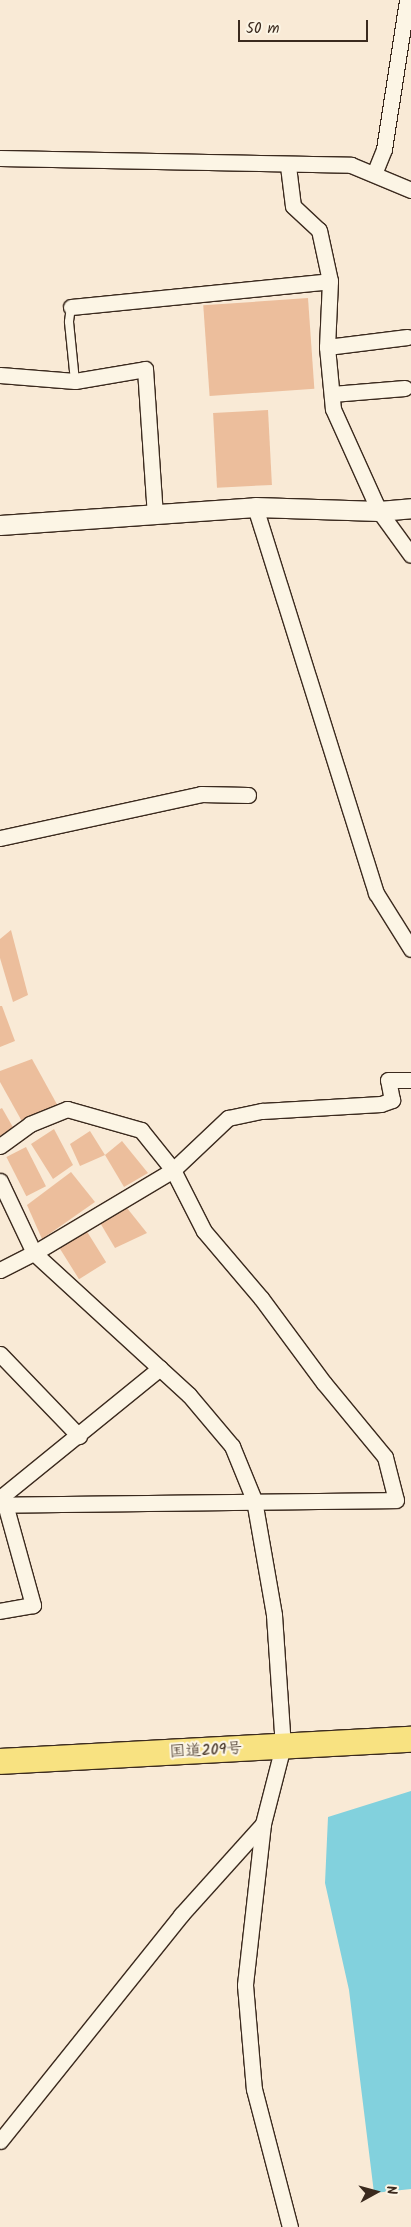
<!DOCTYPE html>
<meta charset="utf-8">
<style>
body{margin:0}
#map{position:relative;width:411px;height:2227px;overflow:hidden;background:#f9ead6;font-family:Kalam,"Klee One",sans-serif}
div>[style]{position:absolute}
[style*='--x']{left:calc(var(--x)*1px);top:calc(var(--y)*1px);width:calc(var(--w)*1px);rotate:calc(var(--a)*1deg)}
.water>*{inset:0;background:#82d1dd}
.building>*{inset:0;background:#ecbe9c;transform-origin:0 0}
.roads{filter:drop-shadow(1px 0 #3b2a1e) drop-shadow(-1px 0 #3b2a1e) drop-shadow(0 1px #3b2a1e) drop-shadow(0 -1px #3b2a1e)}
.service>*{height:8px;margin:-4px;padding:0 4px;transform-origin:4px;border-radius:4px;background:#fcf5e5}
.minor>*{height:15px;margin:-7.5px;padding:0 7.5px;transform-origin:7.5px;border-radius:7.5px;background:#fcf5e5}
.tertiary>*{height:19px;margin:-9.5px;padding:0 9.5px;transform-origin:9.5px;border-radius:9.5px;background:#fcf5e5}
.trunk>*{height:25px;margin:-12.5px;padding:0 12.5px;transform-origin:12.5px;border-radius:12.5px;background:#f8e281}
span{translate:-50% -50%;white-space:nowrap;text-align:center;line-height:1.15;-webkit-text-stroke:4.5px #fcf5e5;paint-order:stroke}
.street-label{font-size:16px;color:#3b2a1e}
.north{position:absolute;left:351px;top:2167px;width:50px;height:50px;-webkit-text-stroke:4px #fcf5e5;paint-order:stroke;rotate:83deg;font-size:14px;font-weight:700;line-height:20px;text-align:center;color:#3b2a1e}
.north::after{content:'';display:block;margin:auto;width:18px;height:22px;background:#3b2a1e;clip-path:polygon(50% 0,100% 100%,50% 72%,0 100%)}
.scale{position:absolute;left:238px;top:20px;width:130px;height:22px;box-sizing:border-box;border:2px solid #3b2a1e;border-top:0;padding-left:6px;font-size:15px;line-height:18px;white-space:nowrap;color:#3b2a1e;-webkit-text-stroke:4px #fcf5e5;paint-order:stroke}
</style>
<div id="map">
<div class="water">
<div style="clip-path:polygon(411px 1791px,411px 2189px,374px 2193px,349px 1990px,325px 1883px,328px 1817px)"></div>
</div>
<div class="building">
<div style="left:308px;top:298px;width:91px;height:105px;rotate:86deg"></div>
<div style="left:268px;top:410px;width:75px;height:55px;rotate:87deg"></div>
<div style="clip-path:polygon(11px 930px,28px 995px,13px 1002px,0 958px,0 939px)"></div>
<div style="clip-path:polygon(0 1006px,2px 1006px,15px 1041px,0 1047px)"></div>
<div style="clip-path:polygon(32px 1059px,59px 1108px,24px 1125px,0 1082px,0 1071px)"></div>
<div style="clip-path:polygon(2px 1108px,14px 1129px,0 1142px,0 1109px)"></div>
<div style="clip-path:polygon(54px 1129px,73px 1165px,53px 1179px,31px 1144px)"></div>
<div style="clip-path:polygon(90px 1131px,105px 1155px,80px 1166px,70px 1144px)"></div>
<div style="clip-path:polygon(122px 1141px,148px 1173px,124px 1187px,105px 1155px)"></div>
<div style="left:26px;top:1147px;width:44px;height:22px;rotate:63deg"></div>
<div style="clip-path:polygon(71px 1172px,95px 1202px,42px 1239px,27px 1205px)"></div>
<div style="clip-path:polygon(127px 1208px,147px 1233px,115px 1248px,99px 1221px)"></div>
<div style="left:86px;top:1230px;width:38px;height:32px;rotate:58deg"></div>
</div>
<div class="roads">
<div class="service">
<div style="--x:71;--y:307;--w:15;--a:98"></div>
<div style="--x:69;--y:322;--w:59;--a:84.2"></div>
</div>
<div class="minor">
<div style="--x:0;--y:158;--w:351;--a:1.1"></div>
<div style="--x:351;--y:165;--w:65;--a:22.6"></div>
<div style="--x:288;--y:166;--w:40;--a:82.9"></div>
<div style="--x:293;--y:206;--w:35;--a:43"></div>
<div style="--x:319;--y:230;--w:52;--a:77.8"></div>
<div style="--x:330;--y:281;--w:66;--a:92.6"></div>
<div style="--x:327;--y:347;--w:62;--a:84.5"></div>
<div style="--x:333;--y:409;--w:112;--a:65.7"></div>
<div style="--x:379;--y:511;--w:54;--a:54"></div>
<div style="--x:374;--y:174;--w:27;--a:-68"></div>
<div style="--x:384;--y:149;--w:151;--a:-81.2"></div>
<div style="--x:71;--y:307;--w:260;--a:-5.7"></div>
<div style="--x:327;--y:347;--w:81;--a:-7.1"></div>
<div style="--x:0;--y:375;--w:75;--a:4.6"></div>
<div style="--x:75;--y:381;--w:71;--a:-9.7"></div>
<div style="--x:145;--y:369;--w:145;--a:86.1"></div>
<div style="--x:332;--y:394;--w:73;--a:-4.7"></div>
<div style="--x:255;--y:507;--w:405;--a:72.6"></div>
<div style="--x:376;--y:893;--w:66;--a:58"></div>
<div style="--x:0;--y:838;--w:206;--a:-12.3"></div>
<div style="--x:201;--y:794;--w:47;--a:1.2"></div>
<div style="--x:0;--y:1146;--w:37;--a:-36"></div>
<div style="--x:30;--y:1124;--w:40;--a:-22"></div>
<div style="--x:67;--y:1109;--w:77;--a:15.8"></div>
<div style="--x:141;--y:1130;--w:51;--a:51.3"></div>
<div style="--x:173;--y:1170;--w:68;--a:63.1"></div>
<div style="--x:204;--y:1231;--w:88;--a:49.6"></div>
<div style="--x:261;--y:1298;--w:106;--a:53.5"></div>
<div style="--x:324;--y:1383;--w:96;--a:50.5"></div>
<div style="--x:385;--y:1457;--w:44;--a:75.7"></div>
<div style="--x:396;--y:1500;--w:396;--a:179.3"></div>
<div style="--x:0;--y:1181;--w:80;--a:64.7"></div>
<div style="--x:34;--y:1253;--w:210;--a:42.5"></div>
<div style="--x:189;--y:1395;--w:67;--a:49.9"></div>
<div style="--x:232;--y:1446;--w:58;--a:67.8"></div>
<div style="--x:254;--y:1500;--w:117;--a:80.1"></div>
<div style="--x:274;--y:1615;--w:131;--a:86.1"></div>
<div style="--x:283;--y:1746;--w:81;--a:104.4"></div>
<div style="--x:263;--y:1824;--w:162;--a:96.4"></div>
<div style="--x:245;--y:1985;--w:104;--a:85.1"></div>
<div style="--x:254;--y:2089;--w:143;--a:75.4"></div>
<div style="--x:0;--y:1270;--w:38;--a:-27"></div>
<div style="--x:34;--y:1253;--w:162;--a:-30.8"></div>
<div style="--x:173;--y:1170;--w:76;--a:-43.4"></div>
<div style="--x:228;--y:1118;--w:35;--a:-12"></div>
<div style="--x:262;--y:1111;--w:119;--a:-3.4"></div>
<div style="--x:381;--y:1104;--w:12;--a:-20"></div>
<div style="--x:392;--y:1100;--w:20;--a:-101"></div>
<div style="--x:388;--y:1080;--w:23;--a:0"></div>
<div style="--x:0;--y:1354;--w:114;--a:46.1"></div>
<div style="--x:0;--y:1498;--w:206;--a:-39.1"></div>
<div style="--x:0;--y:1498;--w:8;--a:50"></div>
<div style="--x:5;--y:1504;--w:105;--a:74.5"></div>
<div style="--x:33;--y:1605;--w:34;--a:170"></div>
<div style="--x:0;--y:2141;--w:290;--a:-51.3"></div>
<div style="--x:181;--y:1915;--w:122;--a:-48"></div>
</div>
<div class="tertiary">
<div style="--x:0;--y:525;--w:256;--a:-4"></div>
<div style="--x:255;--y:507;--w:124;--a:1.8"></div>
<div style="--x:379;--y:511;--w:32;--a:-5"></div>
</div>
<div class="trunk">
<div style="--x:0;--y:1761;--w:412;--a:-3.1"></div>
</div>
</div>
<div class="street-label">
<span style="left:206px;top:1751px;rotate:-3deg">国道209号</span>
</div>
<div class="north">N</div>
<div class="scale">50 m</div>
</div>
